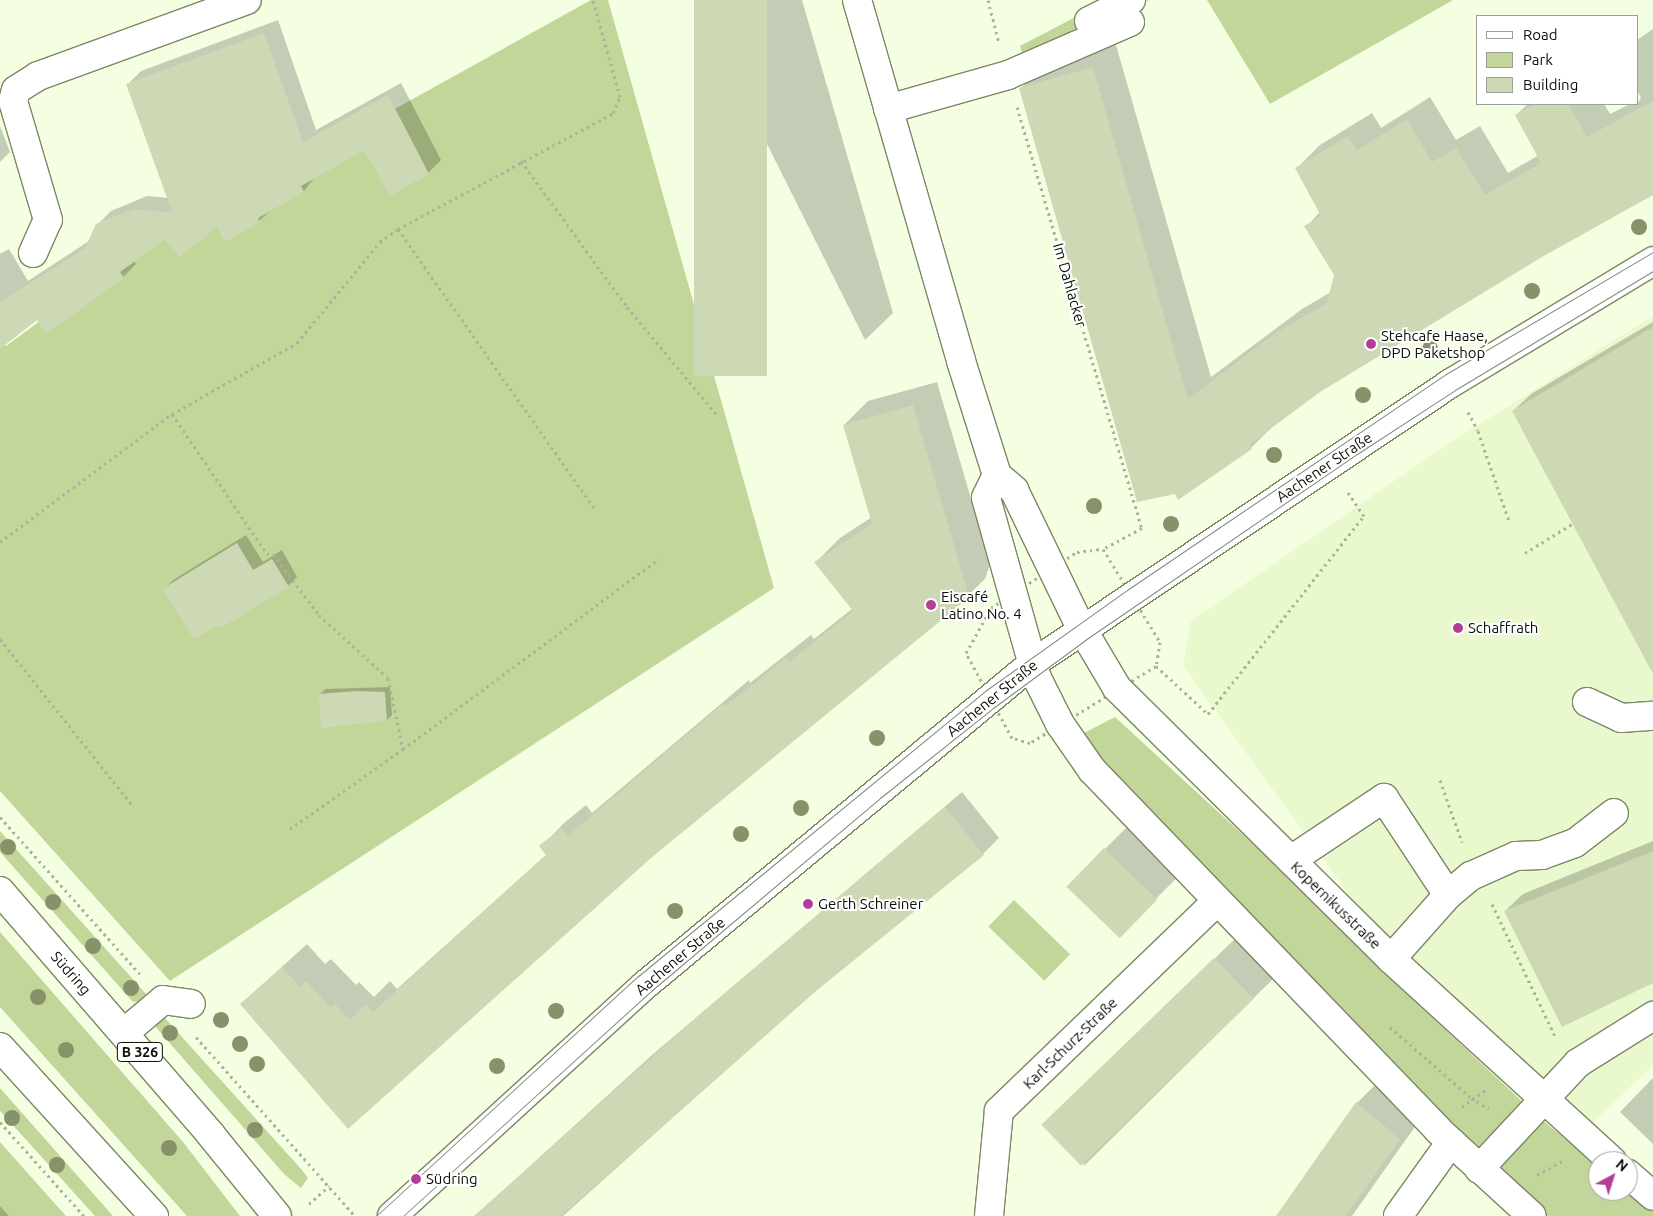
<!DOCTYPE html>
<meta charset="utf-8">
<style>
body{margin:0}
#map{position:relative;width:1653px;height:1216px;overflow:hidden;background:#f4ffe1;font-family:Ubuntu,sans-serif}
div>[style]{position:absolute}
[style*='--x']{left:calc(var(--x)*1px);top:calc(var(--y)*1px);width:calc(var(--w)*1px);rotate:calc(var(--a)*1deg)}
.built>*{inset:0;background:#eaf9cd}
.green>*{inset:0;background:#c3d699;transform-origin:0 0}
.shadow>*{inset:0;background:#0003}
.building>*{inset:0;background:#cdd9b5;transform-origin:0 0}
.path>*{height:3px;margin-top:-1.5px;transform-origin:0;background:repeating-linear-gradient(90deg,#a9b29a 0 2.5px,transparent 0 6.5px)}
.roads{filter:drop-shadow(1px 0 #7c8766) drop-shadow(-1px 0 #7c8766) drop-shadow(0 1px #7c8766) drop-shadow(0 -1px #7c8766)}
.minor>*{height:28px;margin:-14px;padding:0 14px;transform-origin:14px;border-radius:14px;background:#fff}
.major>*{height:28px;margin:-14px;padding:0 14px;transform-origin:14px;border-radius:14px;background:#fff}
.tram>*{height:1px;margin:-0.5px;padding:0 0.5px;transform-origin:0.5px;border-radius:0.5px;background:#838a76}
.trees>*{width:16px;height:16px;margin:-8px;border-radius:50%;background:#87926b}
.dots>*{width:14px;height:14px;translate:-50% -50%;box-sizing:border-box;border:2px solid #fff;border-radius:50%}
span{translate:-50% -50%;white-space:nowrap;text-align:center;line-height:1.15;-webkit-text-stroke:4px #fff;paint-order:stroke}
.shield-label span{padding:1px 4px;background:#fff;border:1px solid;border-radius:4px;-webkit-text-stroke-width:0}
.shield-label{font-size:14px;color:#0b0f04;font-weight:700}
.street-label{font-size:15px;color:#0b0f04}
.poi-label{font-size:15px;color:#0b0f04}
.left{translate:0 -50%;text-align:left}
.legend{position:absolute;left:1476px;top:15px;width:162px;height:90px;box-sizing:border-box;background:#fff;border:1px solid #9d9f9b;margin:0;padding:6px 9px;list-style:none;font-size:15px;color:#0b0f04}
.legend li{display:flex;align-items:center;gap:10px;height:25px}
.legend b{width:25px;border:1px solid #9d9f9b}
.north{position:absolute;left:1588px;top:1151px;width:50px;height:50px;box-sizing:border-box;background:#fff;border:1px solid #9d9f9b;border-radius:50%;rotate:40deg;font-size:14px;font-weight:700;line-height:20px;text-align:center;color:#0b0f04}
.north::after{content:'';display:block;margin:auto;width:18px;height:22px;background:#b43e95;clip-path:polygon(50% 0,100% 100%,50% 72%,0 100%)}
</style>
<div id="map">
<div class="built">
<div style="clip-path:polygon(1653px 316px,1653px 1065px,1587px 1129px,1358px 907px,1183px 666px,1191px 621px,1449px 443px)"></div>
</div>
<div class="green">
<div style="clip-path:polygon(591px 0,608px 0,774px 588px,170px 981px,0 791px,0 341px,6px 346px,123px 260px)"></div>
<div style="clip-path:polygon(1108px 0,1149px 0,1025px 64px,1020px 46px)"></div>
<div style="clip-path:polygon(1207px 0,1453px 0,1270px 104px)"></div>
<div style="clip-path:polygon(1115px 717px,1266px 856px,1380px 969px,1540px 1118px,1598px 1166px,1598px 1191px,1628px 1191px,1653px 1211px,1653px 1216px,1548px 1216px,1498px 1171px,1221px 899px,1076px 737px)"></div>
<div style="clip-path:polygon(0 831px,147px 995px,141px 1001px,133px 1002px,0 852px)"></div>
<div style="left:1014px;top:900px;width:78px;height:37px;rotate:44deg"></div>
<div style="clip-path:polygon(0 932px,183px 1142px,240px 1216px,187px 1216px,0 1007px)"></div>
<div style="clip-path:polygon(164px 1017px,302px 1170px,308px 1178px,301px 1188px,284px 1174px,153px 1024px,157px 1019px)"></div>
<div style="clip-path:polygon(0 1088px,106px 1208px,113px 1216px,95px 1216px,0 1111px)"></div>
<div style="clip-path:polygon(0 1142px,66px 1216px,0 1216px)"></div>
</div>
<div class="shadow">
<div style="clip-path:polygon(695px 0,802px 0,893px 313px,865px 340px)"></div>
<div style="clip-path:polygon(278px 20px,316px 130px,401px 83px,441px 160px,428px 173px,364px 149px,316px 176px,304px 191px,272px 209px,259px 221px,217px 226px,164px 238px,134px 261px,136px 264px,123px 277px,0 336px,0 254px,9px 249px,28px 281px,89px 241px,97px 225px,111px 211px,147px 196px,169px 198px,128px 84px,141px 71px)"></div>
<div style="clip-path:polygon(1653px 29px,1653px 194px,1542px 256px,1319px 391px,1274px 425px,1251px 448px,1178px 498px,1021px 88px,1044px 65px,1116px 45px,1211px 377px,1302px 309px,1331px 292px,1336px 275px,1306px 227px,1320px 212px,1297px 168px,1320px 145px,1372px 113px,1381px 128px,1430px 97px,1456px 140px,1480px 126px,1508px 173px,1539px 155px,1516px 115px,1528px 104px,1604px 104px,1610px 114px,1630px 104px,1637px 104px,1641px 98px,1637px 90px,1637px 40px)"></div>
<div style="clip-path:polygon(0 126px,10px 152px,0 162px)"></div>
<div style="clip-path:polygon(1653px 322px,1653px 668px,1513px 411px,1531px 394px)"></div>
<div style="clip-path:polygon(937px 382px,990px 564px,985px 579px,960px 603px,651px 857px,348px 1127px,241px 1004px,307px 944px,325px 964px,331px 959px,356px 985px,359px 982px,374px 997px,390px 981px,397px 989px,547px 854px,541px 847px,564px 823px,586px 805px,592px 813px,749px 680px,750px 683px,811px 635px,814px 639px,852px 609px,816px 562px,840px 538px,872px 517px,844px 425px,868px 401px)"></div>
<div style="clip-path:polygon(246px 535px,263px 562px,282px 550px,297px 577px,288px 586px,164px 589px,173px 580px)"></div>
<div style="clip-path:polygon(390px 687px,392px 715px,387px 720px,320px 694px,326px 689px)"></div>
<div style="clip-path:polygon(962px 792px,999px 838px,983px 854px,815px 990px,563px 1216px,475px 1216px,652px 1055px)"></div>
<div style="clip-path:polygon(1132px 822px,1183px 872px,1118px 936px,1105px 849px)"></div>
<div style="clip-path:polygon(1653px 841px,1653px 981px,1505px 911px,1523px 894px)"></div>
<div style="clip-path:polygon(1242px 932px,1281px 971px,1084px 1166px,1071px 1098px)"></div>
<div style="clip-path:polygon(1384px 1076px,1426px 1111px,1352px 1216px,1277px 1216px,1357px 1103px)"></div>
<div style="clip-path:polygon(1653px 1078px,1653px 1144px,1620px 1112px)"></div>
<div style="clip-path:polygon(0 1206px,9px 1216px,0 1216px)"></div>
</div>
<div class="building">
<div style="left:694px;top:0;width:73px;height:376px"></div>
<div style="clip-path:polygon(264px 33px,303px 142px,388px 95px,429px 174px,390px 196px,364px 150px,301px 186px,304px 192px,258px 218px,260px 222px,225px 242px,217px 227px,180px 257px,164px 240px,120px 272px,124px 278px,46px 334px,37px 320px,0 349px,0 302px,85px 248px,96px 224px,133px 209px,172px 212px,126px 84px)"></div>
<div style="clip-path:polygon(1093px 67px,1188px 399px,1277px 332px,1327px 303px,1334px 275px,1304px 226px,1321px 216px,1295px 168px,1348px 136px,1357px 150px,1407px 119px,1432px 162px,1456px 148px,1485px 195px,1541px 163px,1515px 115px,1535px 104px,1568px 104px,1587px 137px,1653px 101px,1653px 195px,1542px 257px,1320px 392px,1249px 445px,1252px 449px,1178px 500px,1175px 494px,1137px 502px,1019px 88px)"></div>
<div style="clip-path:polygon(1653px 327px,1653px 674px,1512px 411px)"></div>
<div style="clip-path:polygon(913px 405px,967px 589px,961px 604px,651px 858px,348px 1129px,240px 1004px,282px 967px,300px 987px,306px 981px,331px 1008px,335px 1004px,350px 1020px,366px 1004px,373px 1012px,546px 855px,539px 846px,561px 828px,568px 836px,724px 703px,726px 706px,787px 657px,790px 661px,853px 611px,814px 562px,872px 524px,843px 425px)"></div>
<div style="clip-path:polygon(237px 543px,253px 570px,272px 559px,289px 587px,221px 628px,219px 625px,194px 639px,162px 589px)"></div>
<div style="clip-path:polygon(356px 691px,385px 692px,387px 721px,321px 728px,319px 694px)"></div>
<div style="clip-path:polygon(945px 807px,984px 855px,816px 991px,561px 1216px,474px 1216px,706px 1009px)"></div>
<div style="left:1104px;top:848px;width:74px;height:54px;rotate:44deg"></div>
<div style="clip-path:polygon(1653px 851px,1653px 983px,1562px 1027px,1504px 911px)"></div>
<div style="left:1214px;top:958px;width:57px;height:240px;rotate:46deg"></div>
<div style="clip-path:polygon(1356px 1102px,1400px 1139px,1354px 1204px,1345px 1216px,1276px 1216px)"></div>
</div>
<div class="path">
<div style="--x:988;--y:0;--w:44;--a:75.7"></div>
<div style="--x:1017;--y:107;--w:439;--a:73.5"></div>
<div style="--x:1142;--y:528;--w:44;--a:151.7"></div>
<div style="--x:521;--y:161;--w:180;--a:54"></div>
<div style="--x:627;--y:307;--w:139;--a:50.2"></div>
<div style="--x:398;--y:229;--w:341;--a:54.9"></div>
<div style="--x:1468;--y:412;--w:21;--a:62"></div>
<div style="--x:1478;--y:431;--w:95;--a:71"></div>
<div style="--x:172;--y:414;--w:169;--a:55.8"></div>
<div style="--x:267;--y:554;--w:6;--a:0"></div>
<div style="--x:273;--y:554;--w:76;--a:53"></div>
<div style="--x:319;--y:615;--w:93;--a:42.4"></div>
<div style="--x:388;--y:678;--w:73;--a:78.1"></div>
<div style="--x:0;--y:542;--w:214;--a:-36.7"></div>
<div style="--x:172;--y:414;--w:144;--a:-29.6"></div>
<div style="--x:297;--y:343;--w:131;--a:-50.6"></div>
<div style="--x:380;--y:242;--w:22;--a:-36"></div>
<div style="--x:398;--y:229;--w:244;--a:-28.3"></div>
<div style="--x:613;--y:113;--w:17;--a:-66"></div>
<div style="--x:620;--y:97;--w:101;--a:-105.6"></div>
<div style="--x:1103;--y:549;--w:109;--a:58.5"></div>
<div style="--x:1160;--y:642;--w:24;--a:99"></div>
<div style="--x:1156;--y:666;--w:148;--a:148.6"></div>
<div style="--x:1030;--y:743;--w:19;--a:-164"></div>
<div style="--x:1012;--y:738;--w:97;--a:-118.4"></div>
<div style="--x:966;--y:653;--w:51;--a:-60.9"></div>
<div style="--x:991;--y:608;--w:103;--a:-33.1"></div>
<div style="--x:1077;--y:552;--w:26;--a:-7"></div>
<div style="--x:1525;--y:553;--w:55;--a:-31.7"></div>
<div style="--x:0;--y:639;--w:213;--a:51.5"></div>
<div style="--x:1156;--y:666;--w:71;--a:42.7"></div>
<div style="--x:1208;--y:714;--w:252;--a:-51.8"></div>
<div style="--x:1364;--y:516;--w:29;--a:-124"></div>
<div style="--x:1440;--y:780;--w:66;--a:70.5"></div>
<div style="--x:0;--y:817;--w:210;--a:48.3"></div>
<div style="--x:290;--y:829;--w:138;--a:-35.3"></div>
<div style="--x:403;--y:749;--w:319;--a:-36.6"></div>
<div style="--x:1492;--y:904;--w:148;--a:64.5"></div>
<div style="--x:1390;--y:1027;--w:108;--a:41.2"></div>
<div style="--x:1471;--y:1098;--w:21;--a:31"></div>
<div style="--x:196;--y:1037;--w:239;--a:48.4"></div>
<div style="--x:1462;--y:1107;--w:29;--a:-36"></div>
<div style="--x:0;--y:1122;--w:126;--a:48.2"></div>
<div style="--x:1537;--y:1175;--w:29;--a:-29"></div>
<div style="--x:309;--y:1204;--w:27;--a:-42"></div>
</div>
<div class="roads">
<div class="minor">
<div style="--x:857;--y:0;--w:376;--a:73.9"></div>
<div style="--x:961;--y:361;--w:120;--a:72.5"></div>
<div style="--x:997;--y:475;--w:23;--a:41"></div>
<div style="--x:1014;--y:490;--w:149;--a:64.1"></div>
<div style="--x:1079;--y:624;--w:74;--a:59.3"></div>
<div style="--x:1117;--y:688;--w:385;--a:44.7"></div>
<div style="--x:1391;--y:959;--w:299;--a:42.4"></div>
<div style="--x:1089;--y:21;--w:47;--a:-26.6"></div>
<div style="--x:888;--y:109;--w:125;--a:-15.8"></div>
<div style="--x:1008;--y:75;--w:133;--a:-23.5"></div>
<div style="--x:33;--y:253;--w:36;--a:-66"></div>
<div style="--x:48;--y:220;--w:124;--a:-106.4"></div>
<div style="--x:13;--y:101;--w:11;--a:-75"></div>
<div style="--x:16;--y:90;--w:26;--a:-32"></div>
<div style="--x:38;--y:76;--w:222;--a:-20"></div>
<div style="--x:997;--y:475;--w:25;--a:116"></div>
<div style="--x:986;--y:498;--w:185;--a:74.3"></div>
<div style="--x:1036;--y:676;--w:54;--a:63.4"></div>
<div style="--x:1060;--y:724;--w:56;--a:55.2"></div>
<div style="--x:1092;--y:770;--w:499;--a:46.1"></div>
<div style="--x:1438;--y:1130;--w:127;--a:42.5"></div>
<div style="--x:1587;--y:702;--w:38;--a:25"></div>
<div style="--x:1621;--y:718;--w:32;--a:-4"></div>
<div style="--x:1291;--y:860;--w:112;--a:-33.7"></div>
<div style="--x:1384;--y:798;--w:116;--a:56.6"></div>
<div style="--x:1391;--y:959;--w:86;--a:-48.3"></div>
<div style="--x:1448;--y:895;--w:30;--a:-40"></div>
<div style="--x:1471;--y:876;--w:49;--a:-24"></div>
<div style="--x:1516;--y:856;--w:26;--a:-2"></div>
<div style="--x:1542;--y:855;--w:35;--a:-20"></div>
<div style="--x:1575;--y:843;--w:49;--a:-37.6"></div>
<div style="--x:124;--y:1033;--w:51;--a:-40.2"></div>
<div style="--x:163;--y:1000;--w:28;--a:8"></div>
<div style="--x:1479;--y:1169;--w:145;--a:-47"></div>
<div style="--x:1578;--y:1063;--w:89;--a:-32.1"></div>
<div style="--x:1628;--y:1174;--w:33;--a:41"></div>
<div style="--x:392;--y:1216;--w:343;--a:-42.4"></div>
<div style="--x:645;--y:985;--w:503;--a:-39.67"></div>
<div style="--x:1032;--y:664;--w:505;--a:-33.85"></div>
<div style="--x:1451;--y:383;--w:236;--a:-31.1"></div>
<div style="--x:989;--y:1216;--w:105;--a:-84.6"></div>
<div style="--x:999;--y:1111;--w:303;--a:-43.9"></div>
<div style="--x:1398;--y:1216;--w:91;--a:-54.4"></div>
</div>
<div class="major">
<div style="--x:0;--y:891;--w:323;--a:49.1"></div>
<div style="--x:211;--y:1135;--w:104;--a:50.8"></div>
<div style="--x:0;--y:1047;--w:229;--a:47.7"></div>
</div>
</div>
<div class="tram">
<div style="--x:376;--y:1216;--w:354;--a:-42.5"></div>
<div style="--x:637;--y:977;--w:450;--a:-39.4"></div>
<div style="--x:985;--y:691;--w:174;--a:-35.4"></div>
<div style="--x:1127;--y:590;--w:385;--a:-34.1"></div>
<div style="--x:1446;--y:374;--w:240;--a:-30.5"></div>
<div style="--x:403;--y:1216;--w:335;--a:-42.2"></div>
<div style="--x:651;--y:991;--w:299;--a:-40.1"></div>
<div style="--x:880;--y:798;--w:144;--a:-38.5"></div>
<div style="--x:993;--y:708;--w:118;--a:-36.4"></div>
<div style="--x:1088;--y:638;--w:326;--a:-34.4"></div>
<div style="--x:1357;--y:454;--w:117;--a:-33.1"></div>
<div style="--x:1455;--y:390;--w:231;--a:-31"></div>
</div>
<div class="trees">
<div style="left:1639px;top:227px"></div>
<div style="left:1532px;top:291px"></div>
<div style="left:1430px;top:349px"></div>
<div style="left:1363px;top:395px"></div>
<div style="left:1274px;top:455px"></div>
<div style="left:1094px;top:506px"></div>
<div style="left:1171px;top:524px"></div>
<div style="left:877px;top:738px"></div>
<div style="left:801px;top:808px"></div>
<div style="left:741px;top:834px"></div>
<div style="left:8px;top:847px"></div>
<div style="left:53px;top:902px"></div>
<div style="left:675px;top:911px"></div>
<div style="left:93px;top:946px"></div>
<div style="left:131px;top:988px"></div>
<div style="left:38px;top:997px"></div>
<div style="left:556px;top:1011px"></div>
<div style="left:221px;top:1020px"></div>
<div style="left:170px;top:1033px"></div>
<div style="left:240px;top:1044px"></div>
<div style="left:66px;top:1050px"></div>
<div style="left:257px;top:1064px"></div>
<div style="left:497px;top:1066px"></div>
<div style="left:12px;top:1118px"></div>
<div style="left:255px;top:1130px"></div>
<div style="left:169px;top:1148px"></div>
<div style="left:57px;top:1165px"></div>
</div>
<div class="dots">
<div style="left:1371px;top:344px;background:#b43e95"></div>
<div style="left:931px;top:605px;background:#b43e95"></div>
<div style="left:1458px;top:628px;background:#b43e95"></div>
<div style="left:808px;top:904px;background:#b43e95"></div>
<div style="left:416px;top:1179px;background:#b43e95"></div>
</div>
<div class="shield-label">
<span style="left:140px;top:1052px">B 326</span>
</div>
<div class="street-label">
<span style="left:1070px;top:285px;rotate:74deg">Im Dahlacker</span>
<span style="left:1324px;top:467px;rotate:-34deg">Aachener Straße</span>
<span style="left:992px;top:698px;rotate:-39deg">Aachener Straße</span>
<span style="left:1336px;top:905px;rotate:44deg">Kopernikusstraße</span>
<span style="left:680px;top:956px;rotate:-40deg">Aachener Straße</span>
<span style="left:71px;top:973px;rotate:49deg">Südring</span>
<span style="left:1070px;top:1043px;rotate:-44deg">Karl-Schurz-Straße</span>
</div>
<div class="poi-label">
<span class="left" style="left:1381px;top:344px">Stehcafe Haase,<br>DPD Paketshop</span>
<span class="left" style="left:941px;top:605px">Eiscafé<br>Latino No. 4</span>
<span class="left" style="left:1468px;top:628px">Schaffrath</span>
<span class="left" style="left:818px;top:904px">Gerth Schreiner</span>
<span class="left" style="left:426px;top:1179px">Südring</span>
</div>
<ul class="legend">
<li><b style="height:6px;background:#fff"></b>Road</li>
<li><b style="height:14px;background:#c3d699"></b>Park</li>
<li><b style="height:14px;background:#cdd9b5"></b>Building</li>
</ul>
<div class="north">N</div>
</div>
